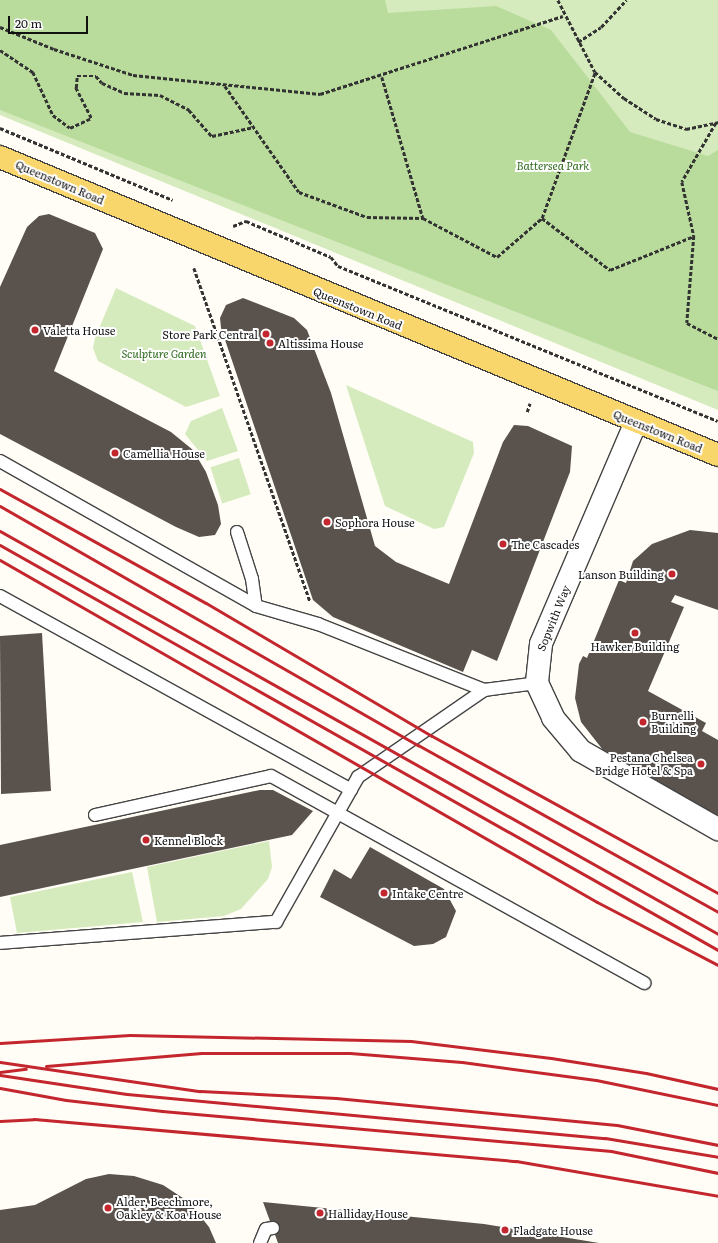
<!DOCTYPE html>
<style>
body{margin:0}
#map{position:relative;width:718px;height:1243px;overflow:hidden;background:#fffdf5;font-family:Literata,serif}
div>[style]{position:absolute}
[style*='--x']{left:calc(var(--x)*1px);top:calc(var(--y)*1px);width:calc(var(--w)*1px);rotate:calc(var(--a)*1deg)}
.green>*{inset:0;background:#d5ebbd;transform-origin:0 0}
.forest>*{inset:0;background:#b9dc9c}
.building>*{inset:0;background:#5a524d}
.path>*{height:2.5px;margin-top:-1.25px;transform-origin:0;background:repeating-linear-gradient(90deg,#333 0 4px,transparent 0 6px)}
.roads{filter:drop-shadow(1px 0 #444) drop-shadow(-1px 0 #444) drop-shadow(0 1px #444) drop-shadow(0 -1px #444)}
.service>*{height:12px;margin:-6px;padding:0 6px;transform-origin:6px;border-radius:6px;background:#fff}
.minor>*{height:22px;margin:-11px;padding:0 11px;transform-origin:11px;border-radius:11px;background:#fff}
.primary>*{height:22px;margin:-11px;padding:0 11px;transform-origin:11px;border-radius:11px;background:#f9d66b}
.rail>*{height:3px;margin:-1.5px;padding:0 1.5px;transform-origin:1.5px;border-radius:1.5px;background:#c4262e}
.dots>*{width:11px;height:11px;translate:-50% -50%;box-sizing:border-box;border:2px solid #fff;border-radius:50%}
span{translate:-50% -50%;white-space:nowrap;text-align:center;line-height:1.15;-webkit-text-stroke:4px #fff;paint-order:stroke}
.park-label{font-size:11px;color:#2f6b1f;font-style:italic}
.street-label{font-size:11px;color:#111}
.poi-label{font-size:11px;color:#111}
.left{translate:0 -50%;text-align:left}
.right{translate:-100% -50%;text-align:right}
.scale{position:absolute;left:8px;top:16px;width:80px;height:18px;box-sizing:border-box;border:2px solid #111;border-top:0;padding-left:5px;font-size:12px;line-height:14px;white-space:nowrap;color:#111;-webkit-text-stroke:3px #fff;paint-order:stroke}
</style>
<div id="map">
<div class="green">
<div style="clip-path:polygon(0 0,718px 0,718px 410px,0 115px)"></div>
<div style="clip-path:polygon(116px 288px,195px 326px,220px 396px,186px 407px,98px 361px,93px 348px,95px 338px)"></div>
<div style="clip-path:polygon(346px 385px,473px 442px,474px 453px,444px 527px,434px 529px,385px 506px)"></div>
<div style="clip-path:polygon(222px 408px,238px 451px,207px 461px,185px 434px,191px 421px)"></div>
<div style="left:239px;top:458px;width:38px;height:30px;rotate:72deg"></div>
<div style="clip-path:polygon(269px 841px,272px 867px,268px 879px,241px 909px,224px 916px,157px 922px,147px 867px)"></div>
<div style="clip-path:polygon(132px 872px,143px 922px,17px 933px,10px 897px)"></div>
</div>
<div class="forest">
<div style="clip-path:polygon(0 0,385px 0,388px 13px,496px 6px,551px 30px,630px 132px,708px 156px,718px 150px,718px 391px,0 110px)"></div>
</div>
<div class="building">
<div style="clip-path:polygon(49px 214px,95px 233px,103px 249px,54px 371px,171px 432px,193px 450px,206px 472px,218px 505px,221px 524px,215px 535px,199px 537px,176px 527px,0 434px,0 287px,27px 227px,39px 216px)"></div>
<div style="clip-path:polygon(243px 298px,294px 318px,307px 330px,331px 393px,375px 546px,396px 562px,449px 584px,503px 442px,514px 425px,528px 426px,572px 446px,570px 472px,497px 661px,472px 650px,463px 672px,333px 617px,313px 600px,221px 328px,220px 318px,226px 305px)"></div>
<div style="clip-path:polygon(690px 530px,718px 533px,718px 610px,675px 595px,671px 602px,684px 607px,648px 691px,706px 723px,702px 731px,718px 740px,718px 816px,603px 750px,581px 722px,575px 698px,579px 664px,583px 656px,587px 658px,619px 580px,626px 583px,633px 561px,652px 544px)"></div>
<div style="clip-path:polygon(42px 633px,51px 791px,1px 794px,0 636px)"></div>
<div style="clip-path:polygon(260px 790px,273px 790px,313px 811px,292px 835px,0 897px,0 845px)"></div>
<div style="clip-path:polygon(370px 847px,444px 889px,456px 911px,446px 937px,433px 944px,414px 946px,320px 897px,334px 869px,351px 879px)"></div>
<div style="clip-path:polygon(109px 1174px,134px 1176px,163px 1185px,189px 1202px,209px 1227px,216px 1243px,0 1243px,0 1210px,35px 1205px,86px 1179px)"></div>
<div style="clip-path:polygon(263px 1202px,484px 1224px,599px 1243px,278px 1243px)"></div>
</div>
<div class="path">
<div style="--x:558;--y:0;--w:81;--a:62.8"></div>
<div style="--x:595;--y:72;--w:39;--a:42"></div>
<div style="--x:624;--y:98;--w:38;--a:33"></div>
<div style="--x:656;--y:119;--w:32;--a:18"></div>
<div style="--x:686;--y:129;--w:33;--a:-12"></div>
<div style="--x:0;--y:27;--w:58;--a:22.2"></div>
<div style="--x:54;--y:49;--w:83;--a:18.2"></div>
<div style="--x:133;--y:75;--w:188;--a:5.8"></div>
<div style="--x:320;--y:94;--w:255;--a:-17.8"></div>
<div style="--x:578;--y:42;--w:27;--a:-33"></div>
<div style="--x:601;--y:27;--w:37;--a:-47"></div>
<div style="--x:0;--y:50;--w:40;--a:34"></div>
<div style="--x:33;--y:72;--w:47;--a:65.1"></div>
<div style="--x:53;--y:115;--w:21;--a:37"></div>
<div style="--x:70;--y:128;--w:23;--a:-25"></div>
<div style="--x:91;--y:118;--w:34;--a:-117"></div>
<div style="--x:76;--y:88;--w:12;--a:-85"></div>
<div style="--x:77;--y:76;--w:19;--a:0"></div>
<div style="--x:96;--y:76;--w:9;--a:49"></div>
<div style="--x:102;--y:83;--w:24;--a:24"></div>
<div style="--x:124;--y:93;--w:36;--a:3"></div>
<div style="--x:160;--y:95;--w:33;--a:27"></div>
<div style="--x:189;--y:110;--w:35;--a:49"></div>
<div style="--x:212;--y:136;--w:43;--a:-12.1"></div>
<div style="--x:382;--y:77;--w:147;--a:73.8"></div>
<div style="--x:225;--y:86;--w:129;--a:55.1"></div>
<div style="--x:299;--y:192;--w:72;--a:20.2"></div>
<div style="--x:367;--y:217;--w:56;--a:1"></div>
<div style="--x:423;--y:218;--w:84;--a:27.8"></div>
<div style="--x:497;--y:257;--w:60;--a:-40.9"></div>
<div style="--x:542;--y:218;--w:86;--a:37.4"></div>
<div style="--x:610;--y:270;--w:91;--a:-22"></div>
<div style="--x:716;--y:123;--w:68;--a:120"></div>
<div style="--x:682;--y:182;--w:55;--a:77.5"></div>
<div style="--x:694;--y:236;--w:87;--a:94.6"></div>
<div style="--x:687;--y:323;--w:35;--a:27"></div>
<div style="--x:0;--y:128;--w:187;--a:22.6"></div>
<div style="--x:542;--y:218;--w:155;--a:-70"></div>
<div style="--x:233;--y:226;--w:14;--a:-21"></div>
<div style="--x:246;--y:221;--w:92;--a:23"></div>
<div style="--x:331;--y:257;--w:11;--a:52"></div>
<div style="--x:338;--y:266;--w:410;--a:22.2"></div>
<div style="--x:194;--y:268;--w:353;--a:70.8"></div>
<div style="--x:527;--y:412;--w:9;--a:-72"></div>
</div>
<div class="roads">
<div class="service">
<div style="--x:0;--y:461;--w:294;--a:29.5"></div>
<div style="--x:256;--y:606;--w:65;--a:16.2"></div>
<div style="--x:318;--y:624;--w:179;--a:21.7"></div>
<div style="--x:484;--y:690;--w:53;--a:-7.5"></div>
<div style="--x:237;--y:532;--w:49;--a:72.3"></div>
<div style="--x:252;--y:579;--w:27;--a:82"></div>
<div style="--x:0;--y:596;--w:401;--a:28.9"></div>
<div style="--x:95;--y:815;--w:180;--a:-12.5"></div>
<div style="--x:271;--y:776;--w:427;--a:29"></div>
<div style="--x:0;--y:943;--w:277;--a:-4.4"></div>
<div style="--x:276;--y:922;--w:167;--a:-60.5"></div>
<div style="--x:358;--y:777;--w:153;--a:-34.6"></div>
<div style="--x:260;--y:1243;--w:15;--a:-67"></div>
<div style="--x:266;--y:1229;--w:7;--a:-8"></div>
</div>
<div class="minor">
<div style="--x:636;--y:422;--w:241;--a:113.2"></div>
<div style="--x:541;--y:644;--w:39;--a:96"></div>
<div style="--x:537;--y:683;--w:38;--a:65"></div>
<div style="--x:553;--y:718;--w:43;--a:49.7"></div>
<div style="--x:581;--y:751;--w:158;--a:29.7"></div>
</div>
<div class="primary">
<div style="--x:0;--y:157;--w:777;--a:22.54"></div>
</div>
</div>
<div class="rail">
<div style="--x:0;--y:489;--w:235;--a:29"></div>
<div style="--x:206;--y:603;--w:262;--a:30.5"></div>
<div style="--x:432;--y:736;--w:326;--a:28.8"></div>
<div style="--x:0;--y:506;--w:482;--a:29.8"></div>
<div style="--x:418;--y:745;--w:343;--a:29.1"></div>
<div style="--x:0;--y:531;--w:823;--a:29.3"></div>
<div style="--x:0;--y:545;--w:824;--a:29.43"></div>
<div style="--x:0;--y:560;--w:688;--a:29.81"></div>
<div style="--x:597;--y:902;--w:136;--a:27.5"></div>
<div style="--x:0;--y:1043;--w:130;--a:-3.5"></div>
<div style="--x:130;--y:1035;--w:281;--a:1.2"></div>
<div style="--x:411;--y:1041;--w:141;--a:6.9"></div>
<div style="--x:551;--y:1058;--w:96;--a:9"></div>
<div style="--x:646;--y:1073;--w:74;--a:12.5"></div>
<div style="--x:0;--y:1062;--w:202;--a:8.3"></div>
<div style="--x:200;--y:1091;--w:136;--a:2.9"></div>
<div style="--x:336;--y:1098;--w:282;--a:5.5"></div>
<div style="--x:617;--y:1125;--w:103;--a:11.2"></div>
<div style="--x:46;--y:1066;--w:156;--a:-4.8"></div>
<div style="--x:201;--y:1053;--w:149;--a:0"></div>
<div style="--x:350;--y:1053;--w:112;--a:4.6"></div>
<div style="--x:462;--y:1062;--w:135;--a:7.7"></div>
<div style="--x:596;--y:1080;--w:125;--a:11.6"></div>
<div style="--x:0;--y:1072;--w:26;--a:-7"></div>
<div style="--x:0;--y:1075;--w:128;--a:8.5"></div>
<div style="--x:127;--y:1094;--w:480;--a:5.3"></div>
<div style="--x:605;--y:1138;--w:115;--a:9.5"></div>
<div style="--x:0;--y:1088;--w:67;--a:10.3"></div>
<div style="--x:66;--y:1100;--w:97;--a:6.5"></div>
<div style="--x:162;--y:1111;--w:451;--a:5.1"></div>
<div style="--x:611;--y:1151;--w:109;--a:11.6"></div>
<div style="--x:0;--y:1121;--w:34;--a:-3"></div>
<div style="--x:34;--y:1119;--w:484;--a:5"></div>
<div style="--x:516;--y:1161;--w:205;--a:9.8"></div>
</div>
<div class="dots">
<div style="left:35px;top:330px;background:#c4262e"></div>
<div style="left:266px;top:334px;background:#c4262e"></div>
<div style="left:270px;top:343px;background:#c4262e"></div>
<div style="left:115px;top:453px;background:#c4262e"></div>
<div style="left:327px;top:522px;background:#c4262e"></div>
<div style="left:503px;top:544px;background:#c4262e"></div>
<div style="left:672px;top:574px;background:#c4262e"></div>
<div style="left:635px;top:633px;background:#c4262e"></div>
<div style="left:643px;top:722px;background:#c4262e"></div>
<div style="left:701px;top:764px;background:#c4262e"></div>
<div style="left:146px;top:840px;background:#c4262e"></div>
<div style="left:384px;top:893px;background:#c4262e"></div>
<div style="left:108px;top:1208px;background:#c4262e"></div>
<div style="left:320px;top:1213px;background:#c4262e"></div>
<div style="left:505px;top:1230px;background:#c4262e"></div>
</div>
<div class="park-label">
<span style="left:553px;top:165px">Battersea Park</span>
<span style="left:164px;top:353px">Sculpture Garden</span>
</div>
<div class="street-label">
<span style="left:60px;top:182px;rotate:23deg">Queenstown Road</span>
<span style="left:358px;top:308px;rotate:22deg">Queenstown Road</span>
<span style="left:658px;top:431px;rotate:22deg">Queenstown Road</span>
<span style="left:553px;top:618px;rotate:-68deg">Sopwith Way</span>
</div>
<div class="poi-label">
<span class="left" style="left:43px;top:330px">Valetta House</span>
<span class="right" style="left:258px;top:334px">Store Park Central</span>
<span class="left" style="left:278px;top:343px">Altissima House</span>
<span class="left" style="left:123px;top:453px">Camellia House</span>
<span class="left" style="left:335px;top:522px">Sophora House</span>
<span class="left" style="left:511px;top:544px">The Cascades</span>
<span class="right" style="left:664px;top:574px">Lanson Building</span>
<span style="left:635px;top:646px">Hawker Building</span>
<span class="left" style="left:651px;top:722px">Burnelli<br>Building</span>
<span class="right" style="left:693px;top:764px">Pestana Chelsea<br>Bridge Hotel &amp; Spa</span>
<span class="left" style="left:154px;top:840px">Kennel Block</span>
<span class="left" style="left:392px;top:893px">Intake Centre</span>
<span class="left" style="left:116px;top:1208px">Alder, Beechmore,<br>Oakley &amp; Koa House</span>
<span class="left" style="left:328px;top:1213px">Halliday House</span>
<span class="left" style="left:513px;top:1230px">Fladgate House</span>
</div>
<div class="scale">20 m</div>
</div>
